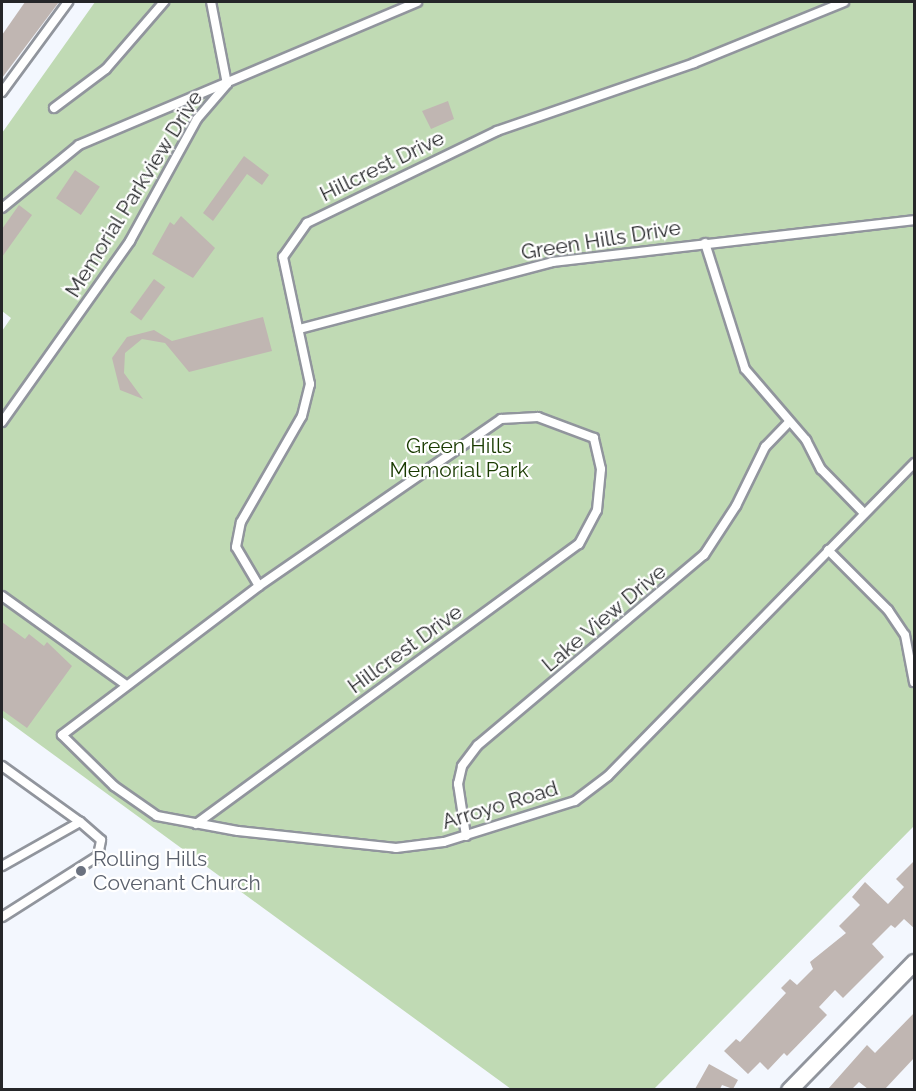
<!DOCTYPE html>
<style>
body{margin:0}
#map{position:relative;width:916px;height:1091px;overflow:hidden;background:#f3f7fe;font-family:Raleway,sans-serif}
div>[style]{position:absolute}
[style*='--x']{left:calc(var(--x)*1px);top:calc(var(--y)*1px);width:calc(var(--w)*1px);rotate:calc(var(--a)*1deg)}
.green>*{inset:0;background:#c0dab4}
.building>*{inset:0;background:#c0b6b2;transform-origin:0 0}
.roads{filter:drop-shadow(2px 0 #91959d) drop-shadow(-2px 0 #91959d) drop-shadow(0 2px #91959d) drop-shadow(0 -2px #91959d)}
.service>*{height:8px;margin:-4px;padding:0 4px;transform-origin:4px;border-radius:4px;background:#fff}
.minor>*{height:15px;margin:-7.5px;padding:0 7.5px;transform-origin:7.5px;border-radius:7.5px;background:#fff}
.dots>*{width:16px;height:16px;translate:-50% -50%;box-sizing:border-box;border:3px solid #fff;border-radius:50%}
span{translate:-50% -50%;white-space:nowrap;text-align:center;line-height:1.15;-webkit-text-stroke:4.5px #fff;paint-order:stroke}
.street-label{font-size:21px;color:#252629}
.park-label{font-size:21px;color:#193a00}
.worship-label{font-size:21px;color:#5b616d}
.left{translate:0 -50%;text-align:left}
.frame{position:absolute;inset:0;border:3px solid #252629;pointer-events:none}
</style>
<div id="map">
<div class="green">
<div style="clip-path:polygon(95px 2px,914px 2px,914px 826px,654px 1089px,511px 1089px,2px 717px,2px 331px,11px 318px,2px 311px,2px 133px)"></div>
</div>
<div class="building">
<div style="clip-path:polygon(25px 2px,59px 2px,2px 78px,2px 35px)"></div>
<div style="clip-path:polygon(448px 101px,454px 119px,431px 129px,422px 111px)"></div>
<div style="clip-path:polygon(244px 156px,269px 175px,262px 185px,247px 174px,213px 221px,203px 213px)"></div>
<div style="left:75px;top:170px;width:30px;height:34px;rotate:34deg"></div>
<div style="clip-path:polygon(19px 205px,32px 215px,2px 257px,2px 229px)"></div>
<div style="clip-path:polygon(181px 216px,215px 248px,193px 278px,152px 254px,170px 222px,174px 225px)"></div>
<div style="left:154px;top:279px;width:14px;height:41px;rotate:36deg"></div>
<div style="clip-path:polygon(263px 317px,272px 351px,189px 372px,165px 343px,142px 339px,125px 353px,124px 373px,143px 399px,120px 390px,112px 358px,127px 337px,154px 330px,172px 341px)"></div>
<div style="clip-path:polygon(2px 622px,25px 639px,29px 634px,44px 646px,47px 642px,72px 666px,27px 728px,2px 710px)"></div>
<div style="clip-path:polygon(915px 860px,915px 929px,904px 919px,895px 928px,891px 925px,872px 944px,884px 957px,843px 998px,835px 990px,819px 1007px,827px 1015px,787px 1056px,784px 1053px,768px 1070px,760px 1062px,748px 1074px,724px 1051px,736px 1039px,740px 1042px,786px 993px,781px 988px,790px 979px,797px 985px,813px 969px,810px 962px,846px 933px,839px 926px,860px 905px,852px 897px,865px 882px,888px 904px,904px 887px,896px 879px)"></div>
<div style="clip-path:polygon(915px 1012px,915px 1057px,885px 1089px,868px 1089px,859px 1082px,852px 1089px,828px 1089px,867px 1045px,875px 1053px)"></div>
<div style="clip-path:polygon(709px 1064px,738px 1080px,733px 1089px,722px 1085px,720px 1089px,695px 1089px)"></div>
</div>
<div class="roads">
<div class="service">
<div style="--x:2;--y:92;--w:112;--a:-53.7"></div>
<div style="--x:54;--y:108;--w:65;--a:-36.9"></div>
<div style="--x:106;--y:69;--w:89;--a:-49.1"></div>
<div style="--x:2;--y:208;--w:99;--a:-39.3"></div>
<div style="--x:79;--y:145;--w:367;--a:-22.9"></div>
<div style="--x:705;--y:243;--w:132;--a:72.4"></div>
<div style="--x:745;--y:369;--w:94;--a:49.3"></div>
<div style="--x:806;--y:440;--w:33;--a:63"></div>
<div style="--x:821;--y:469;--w:62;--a:45.7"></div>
<div style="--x:299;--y:329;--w:262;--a:-14.8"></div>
<div style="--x:552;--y:262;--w:364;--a:-6.6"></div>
<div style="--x:2;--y:422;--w:222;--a:-54.7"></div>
<div style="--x:130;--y:241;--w:139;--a:-61.2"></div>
<div style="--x:197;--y:119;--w:46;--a:-49.4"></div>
<div style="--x:227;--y:84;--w:84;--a:-101"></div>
<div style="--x:828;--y:550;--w:85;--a:45"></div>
<div style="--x:888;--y:610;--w:30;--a:56"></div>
<div style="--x:905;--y:635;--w:48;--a:79.2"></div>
<div style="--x:259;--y:586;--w:247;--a:142.9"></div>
<div style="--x:62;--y:735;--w:73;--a:44.4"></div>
<div style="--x:114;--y:786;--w:52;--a:34.9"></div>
<div style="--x:157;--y:816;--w:82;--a:10.5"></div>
<div style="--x:238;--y:831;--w:159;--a:6.1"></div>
<div style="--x:396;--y:848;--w:48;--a:-7.1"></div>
<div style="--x:444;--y:842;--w:137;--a:-17.4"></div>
<div style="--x:575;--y:801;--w:41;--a:-37.1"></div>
<div style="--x:608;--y:776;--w:438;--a:-45.6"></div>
<div style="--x:2;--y:596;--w:151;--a:35.6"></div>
<div style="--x:2;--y:766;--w:96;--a:35.7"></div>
<div style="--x:80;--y:822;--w:90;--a:150.6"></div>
<div style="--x:196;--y:824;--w:474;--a:-36.2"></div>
<div style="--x:579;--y:544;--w:38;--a:-62"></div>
<div style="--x:597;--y:510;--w:41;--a:-84.4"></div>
<div style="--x:601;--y:469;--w:32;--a:-103"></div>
<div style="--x:594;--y:438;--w:60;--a:-159.4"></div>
<div style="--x:538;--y:417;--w:37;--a:177"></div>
<div style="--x:501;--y:419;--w:294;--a:145.4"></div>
<div style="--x:259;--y:586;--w:45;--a:-120.5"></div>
<div style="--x:236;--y:547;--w:25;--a:-79"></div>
<div style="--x:241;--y:522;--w:122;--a:-60.1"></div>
<div style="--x:302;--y:416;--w:33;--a:-76"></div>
<div style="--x:310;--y:384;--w:130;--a:-102"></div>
<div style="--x:283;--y:257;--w:42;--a:-54.8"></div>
<div style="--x:307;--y:223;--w:211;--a:-25.8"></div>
<div style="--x:497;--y:131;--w:208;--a:-19"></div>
<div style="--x:694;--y:63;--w:162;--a:-22.1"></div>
<div style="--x:466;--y:836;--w:53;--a:-98.7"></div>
<div style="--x:458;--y:784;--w:18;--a:-77"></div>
<div style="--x:462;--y:766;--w:26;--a:-53"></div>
<div style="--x:478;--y:745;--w:295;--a:-40.1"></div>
<div style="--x:704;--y:555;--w:59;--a:-56.9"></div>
<div style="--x:736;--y:506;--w:66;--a:-63.8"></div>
<div style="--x:765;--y:447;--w:33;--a:-46"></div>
<div style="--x:2;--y:917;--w:114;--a:-32.4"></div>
<div style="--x:98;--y:856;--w:16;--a:-79"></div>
<div style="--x:101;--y:840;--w:28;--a:-139"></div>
</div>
<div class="minor">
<div style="--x:789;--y:1090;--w:179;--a:-45.7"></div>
</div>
</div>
<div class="dots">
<div style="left:81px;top:871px;background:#6b7280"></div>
</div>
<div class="street-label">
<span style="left:382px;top:166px;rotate:-26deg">Hillcrest Drive</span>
<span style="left:134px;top:194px;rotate:-58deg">Memorial Parkview Drive</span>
<span style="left:601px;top:240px;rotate:-9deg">Green Hills Drive</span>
<span style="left:604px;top:618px;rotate:-40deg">Lake View Drive</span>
<span style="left:405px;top:649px;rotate:-36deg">Hillcrest Drive</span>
<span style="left:500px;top:805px;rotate:-17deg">Arroyo Road</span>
</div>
<div class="park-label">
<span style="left:459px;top:458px">Green Hills<br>Memorial Park</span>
</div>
<div class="worship-label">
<span class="left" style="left:93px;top:871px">Rolling Hills<br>Covenant Church</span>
</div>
<div class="frame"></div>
</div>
